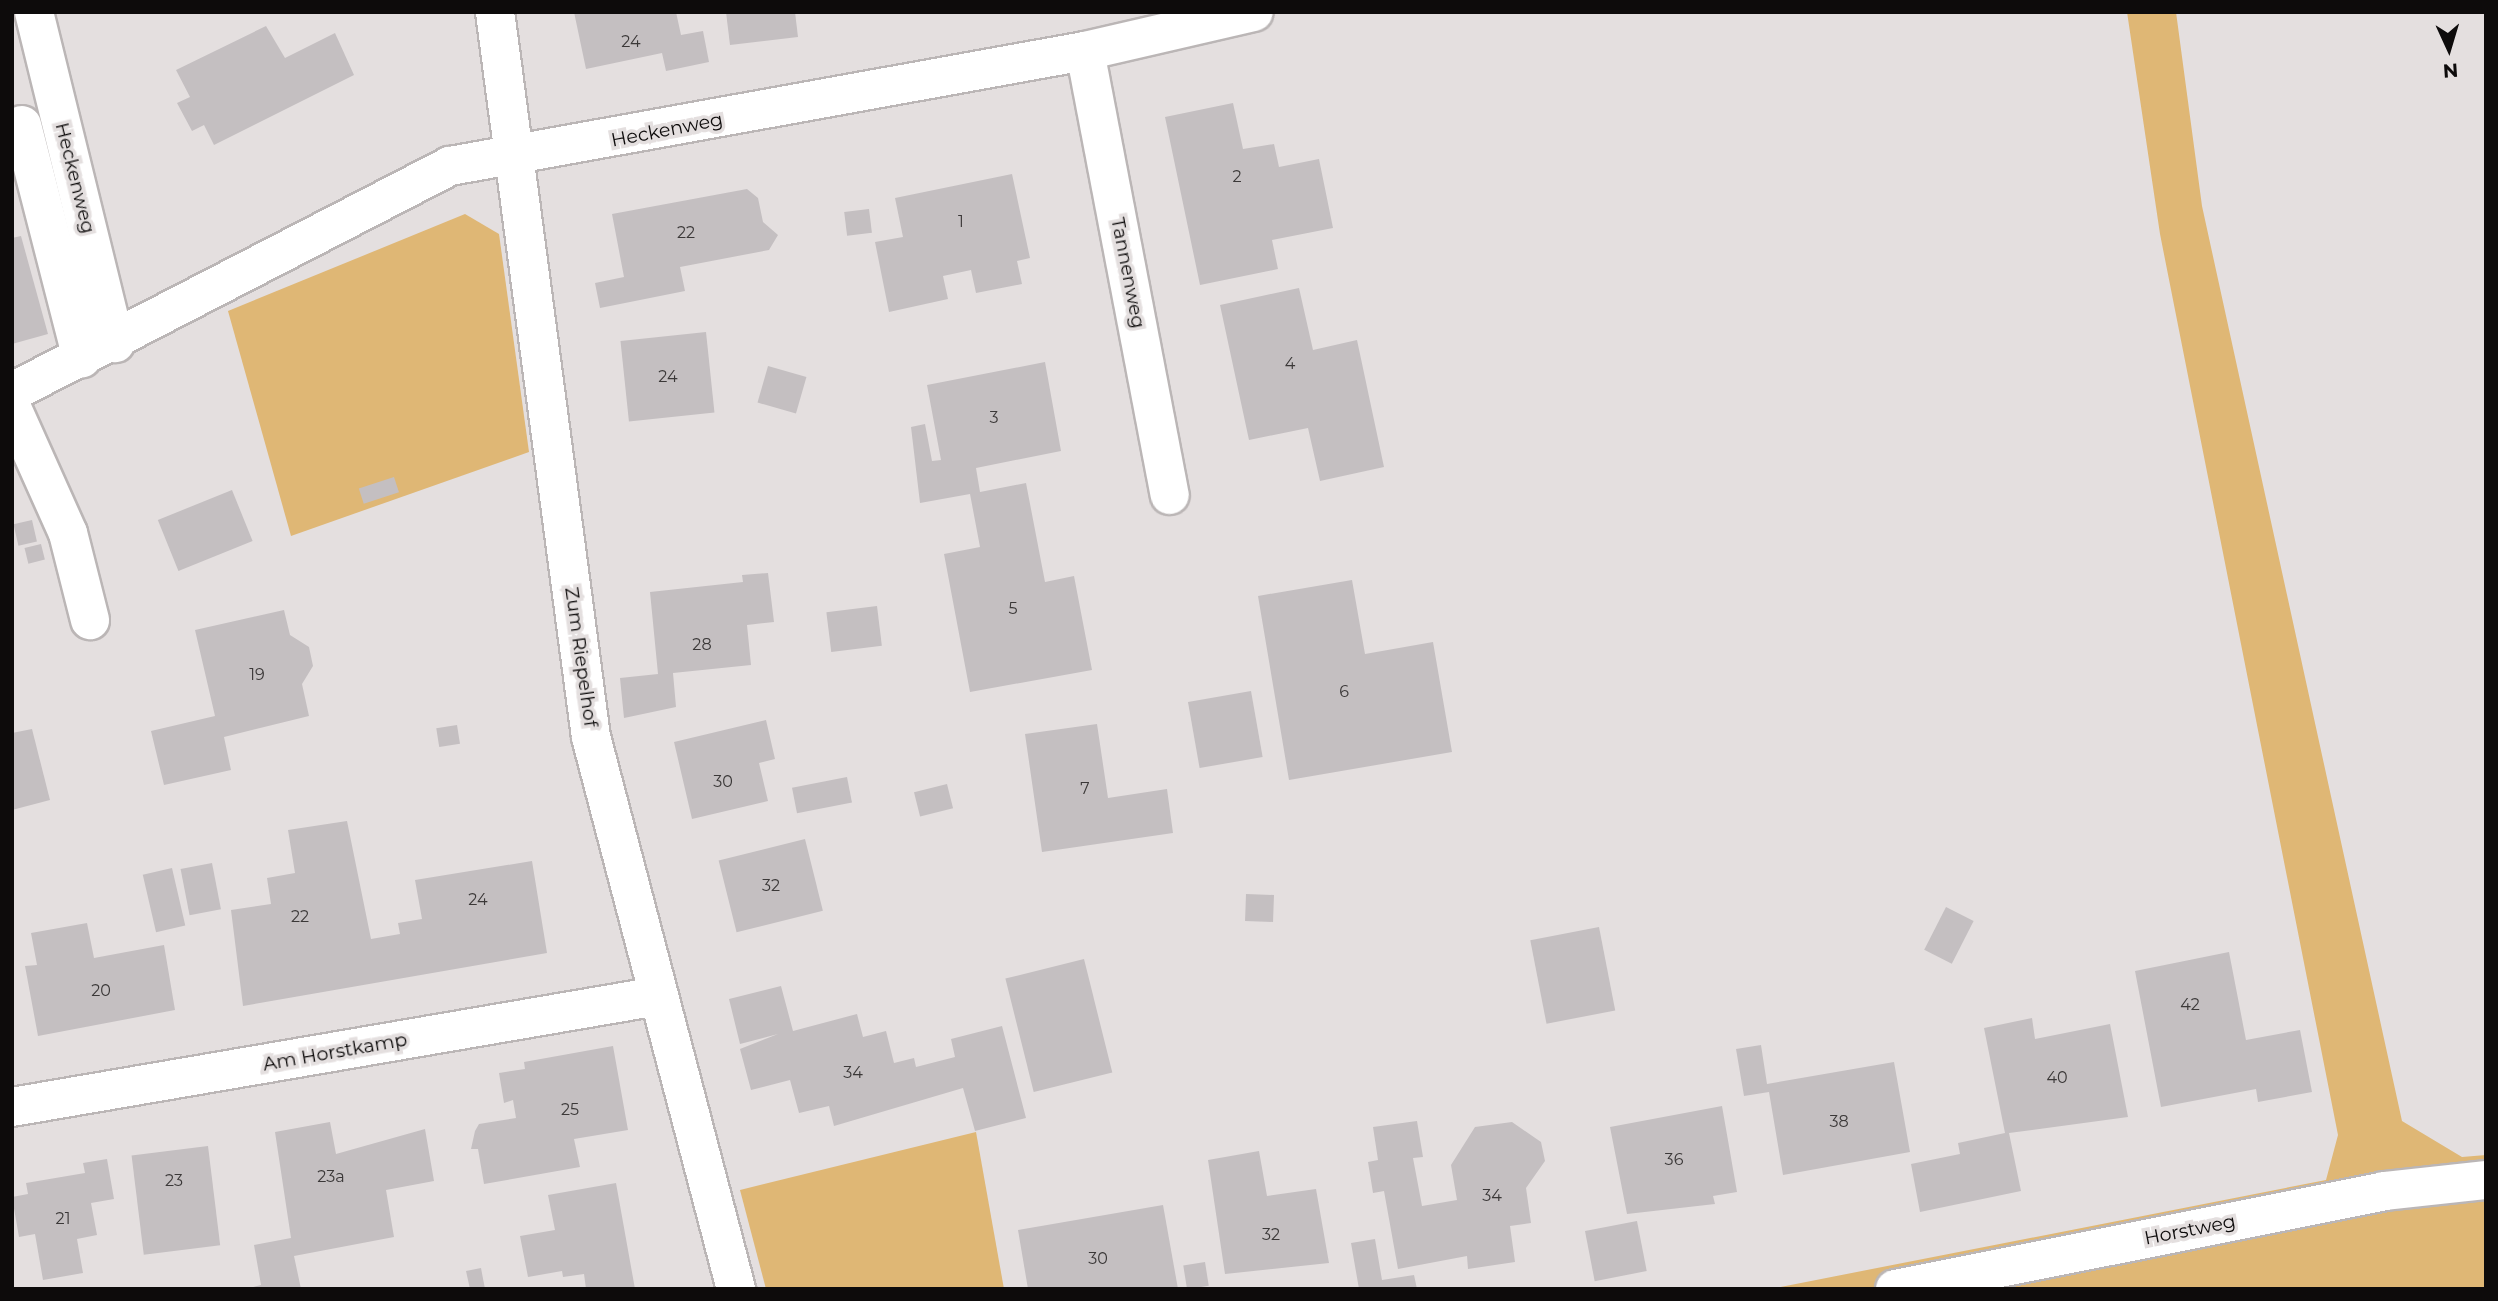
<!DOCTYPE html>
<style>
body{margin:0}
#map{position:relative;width:2498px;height:1301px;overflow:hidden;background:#e4dfdf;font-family:Montserrat,sans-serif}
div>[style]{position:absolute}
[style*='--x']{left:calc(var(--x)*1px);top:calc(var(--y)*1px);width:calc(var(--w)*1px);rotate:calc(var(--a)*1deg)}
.green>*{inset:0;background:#dfb775}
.building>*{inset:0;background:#c4bfc1;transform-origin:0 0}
.roads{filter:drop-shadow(2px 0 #bbb6b6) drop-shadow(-2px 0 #bbb6b6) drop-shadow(0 2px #bbb6b6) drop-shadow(0 -2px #bbb6b6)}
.minor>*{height:38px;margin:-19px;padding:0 19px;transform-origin:19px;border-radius:19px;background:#fff}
span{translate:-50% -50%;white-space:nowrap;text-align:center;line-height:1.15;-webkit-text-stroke:7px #e4dfdf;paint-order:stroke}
.number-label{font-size:16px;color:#3b3838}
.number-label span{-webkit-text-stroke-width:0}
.street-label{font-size:19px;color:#0d0b0b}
.frame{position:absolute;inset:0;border:14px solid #0d0b0b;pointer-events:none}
.north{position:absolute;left:2414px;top:14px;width:70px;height:70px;-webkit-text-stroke:5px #e4dfdf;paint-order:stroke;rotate:176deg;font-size:19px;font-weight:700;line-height:28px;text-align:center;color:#0d0b0b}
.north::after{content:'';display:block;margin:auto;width:24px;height:32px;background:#0d0b0b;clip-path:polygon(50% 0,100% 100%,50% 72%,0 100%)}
</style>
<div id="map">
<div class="green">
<div style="clip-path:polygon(2127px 12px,2176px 12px,2202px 206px,2402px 1121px,2462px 1157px,2486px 1155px,2486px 1289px,1770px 1289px,2326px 1180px,2338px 1135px,2160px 234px)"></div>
<div style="clip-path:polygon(465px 214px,499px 234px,529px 452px,291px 536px,228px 311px)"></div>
<div style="clip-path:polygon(976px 1132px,1004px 1289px,766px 1289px,740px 1190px)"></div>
</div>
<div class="building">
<div style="clip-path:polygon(574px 12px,676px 12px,681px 35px,703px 31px,709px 62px,666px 71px,662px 53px,586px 69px)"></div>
<div style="clip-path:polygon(726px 12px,795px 12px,798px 37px,730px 45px)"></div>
<div style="clip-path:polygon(266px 26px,285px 58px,335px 33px,354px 75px,214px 145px,204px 125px,192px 131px,177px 103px,190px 97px,176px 70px)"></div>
<div style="clip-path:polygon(1233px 103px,1243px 149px,1274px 144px,1279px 167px,1319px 159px,1333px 228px,1272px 240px,1278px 269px,1200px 285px,1165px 117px)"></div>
<div style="clip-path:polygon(1012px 174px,1030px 258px,1017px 261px,1022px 284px,976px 293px,971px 270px,943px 276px,948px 299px,889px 312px,875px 242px,903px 237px,895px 198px)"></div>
<div style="clip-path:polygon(747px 189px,758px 198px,763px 222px,778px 235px,769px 250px,680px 267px,685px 291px,600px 308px,595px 283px,624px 277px,612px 214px)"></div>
<div style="left:869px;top:209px;width:24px;height:25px;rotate:83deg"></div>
<div style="clip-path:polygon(21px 236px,48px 334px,12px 344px,12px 238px)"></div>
<div style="clip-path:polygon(1299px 288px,1313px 350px,1357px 340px,1384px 467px,1320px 481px,1308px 428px,1249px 440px,1220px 305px)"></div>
<div style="left:706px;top:332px;width:81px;height:86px;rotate:84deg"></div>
<div style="clip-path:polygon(1045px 362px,1061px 451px,976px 468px,980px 492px,1026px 483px,1045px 582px,1074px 576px,1092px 670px,970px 692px,944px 554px,980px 547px,970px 494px,920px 503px,911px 427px,925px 424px,932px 461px,941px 460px,927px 385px)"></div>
<div style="left:768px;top:366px;width:40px;height:38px;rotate:16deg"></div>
<div style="left:394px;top:477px;width:16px;height:37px;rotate:72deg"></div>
<div style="left:232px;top:490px;width:55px;height:80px;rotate:68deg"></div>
<div style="left:32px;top:520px;width:22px;height:19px;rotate:77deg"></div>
<div style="left:41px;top:544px;width:16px;height:17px;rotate:76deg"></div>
<div style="clip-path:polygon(768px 573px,774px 622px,747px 625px,751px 665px,673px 673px,676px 707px,624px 718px,620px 678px,658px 674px,650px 592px,743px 582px,742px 575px)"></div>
<div style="clip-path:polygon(1352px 580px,1365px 654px,1433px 642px,1452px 752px,1289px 780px,1258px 596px)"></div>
<div style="left:877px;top:606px;width:40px;height:51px;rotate:83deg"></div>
<div style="clip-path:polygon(284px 610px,290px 635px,309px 647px,313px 666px,302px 684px,309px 716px,224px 737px,231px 770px,164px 785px,151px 731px,215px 716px,195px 630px)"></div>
<div style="left:1251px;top:691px;width:67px;height:64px;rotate:80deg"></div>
<div style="clip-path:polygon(766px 720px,775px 759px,759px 763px,768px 801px,692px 819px,674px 742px)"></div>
<div style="clip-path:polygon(1097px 724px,1108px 798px,1167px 789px,1173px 833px,1042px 852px,1025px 734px)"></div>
<div style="left:457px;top:725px;width:19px;height:21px;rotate:81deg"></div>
<div style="clip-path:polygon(32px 729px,50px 800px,12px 810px,12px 733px)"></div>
<div style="left:847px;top:777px;width:26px;height:56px;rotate:79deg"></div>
<div style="left:947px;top:784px;width:25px;height:34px;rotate:76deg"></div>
<div style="clip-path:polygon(347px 821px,371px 939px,400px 934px,398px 923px,422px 919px,415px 880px,532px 861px,547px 953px,243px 1006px,231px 910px,271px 904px,267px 878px,295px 873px,288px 830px)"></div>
<div style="left:805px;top:839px;width:74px;height:89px;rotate:76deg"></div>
<div style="left:212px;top:863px;width:47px;height:32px;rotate:79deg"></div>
<div style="left:172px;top:868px;width:59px;height:30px;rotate:77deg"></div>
<div style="left:1246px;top:894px;width:28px;height:27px;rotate:2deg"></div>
<div style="left:1946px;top:907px;width:31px;height:48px;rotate:27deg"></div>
<div style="clip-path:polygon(87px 923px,94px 958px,164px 945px,175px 1010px,38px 1036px,25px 966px,37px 965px,31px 933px)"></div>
<div style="left:1599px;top:927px;width:85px;height:70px;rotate:79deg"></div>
<div style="clip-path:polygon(2229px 952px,2246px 1040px,2300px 1030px,2312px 1092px,2258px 1102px,2256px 1089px,2161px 1107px,2135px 971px)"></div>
<div style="left:1084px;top:959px;width:117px;height:81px;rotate:76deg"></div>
<div style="clip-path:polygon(781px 986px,793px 1031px,857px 1014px,863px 1037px,886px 1031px,894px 1063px,914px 1058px,916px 1067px,955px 1057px,951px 1039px,1002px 1026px,1026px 1118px,975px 1131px,963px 1088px,834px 1126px,829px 1106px,799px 1113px,790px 1080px,751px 1090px,740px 1049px,778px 1034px,740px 1044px,729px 999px)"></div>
<div style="clip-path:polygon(2032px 1018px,2035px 1039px,2110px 1024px,2128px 1117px,2009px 1133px,2021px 1191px,1920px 1212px,1911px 1164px,1960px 1154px,1958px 1143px,2005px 1133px,1984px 1028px)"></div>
<div style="clip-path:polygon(1761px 1045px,1767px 1084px,1894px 1062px,1910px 1152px,1783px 1175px,1769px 1092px,1744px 1096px,1736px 1049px)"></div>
<div style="clip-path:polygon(613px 1046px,628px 1130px,574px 1139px,580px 1167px,484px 1184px,478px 1149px,471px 1149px,475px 1131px,479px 1124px,516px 1118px,513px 1100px,504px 1103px,499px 1073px,525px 1069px,524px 1062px)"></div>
<div style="clip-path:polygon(1722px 1106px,1737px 1192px,1713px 1196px,1715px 1204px,1627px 1214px,1610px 1127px)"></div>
<div style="clip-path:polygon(1417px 1121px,1423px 1157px,1413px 1158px,1422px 1206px,1457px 1200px,1451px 1165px,1475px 1127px,1512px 1122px,1541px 1142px,1545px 1161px,1526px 1188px,1531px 1223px,1510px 1226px,1515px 1262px,1468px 1269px,1467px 1256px,1398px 1269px,1384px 1191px,1373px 1193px,1368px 1162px,1378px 1160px,1373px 1127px)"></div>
<div style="clip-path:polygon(330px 1122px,336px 1154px,425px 1129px,434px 1181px,386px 1190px,394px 1237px,294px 1256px,301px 1289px,246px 1289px,261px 1285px,254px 1245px,291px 1238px,275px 1132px)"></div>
<div style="left:208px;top:1146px;width:100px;height:77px;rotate:83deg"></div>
<div style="clip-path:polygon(1259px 1151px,1267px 1196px,1316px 1189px,1329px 1263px,1225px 1274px,1208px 1160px)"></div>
<div style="clip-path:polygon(107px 1159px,114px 1199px,91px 1203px,97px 1235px,77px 1239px,83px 1273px,43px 1280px,35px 1234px,19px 1237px,12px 1197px,28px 1194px,26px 1183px,85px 1173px,83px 1163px)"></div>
<div style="clip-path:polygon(616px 1183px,635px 1289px,586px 1289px,584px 1274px,563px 1277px,562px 1271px,528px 1277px,520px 1236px,555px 1230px,548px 1195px)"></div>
<div style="clip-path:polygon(1163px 1205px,1178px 1289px,1028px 1289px,1018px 1230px)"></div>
<div style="left:1637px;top:1221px;width:51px;height:53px;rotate:79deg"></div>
<div style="clip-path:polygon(1375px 1239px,1382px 1280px,1414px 1275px,1417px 1289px,1359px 1289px,1351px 1243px)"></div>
<div style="left:1205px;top:1262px;width:24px;height:22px;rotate:81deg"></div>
<div style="clip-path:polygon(481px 1268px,485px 1289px,470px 1289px,466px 1271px)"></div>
</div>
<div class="roads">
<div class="minor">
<div style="--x:34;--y:12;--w:341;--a:76.2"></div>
<div style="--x:495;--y:12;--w:731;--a:82.46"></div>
<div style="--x:591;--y:737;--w:571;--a:75.28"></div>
<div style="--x:1085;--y:51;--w:452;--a:79.2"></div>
<div style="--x:22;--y:125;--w:241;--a:75.6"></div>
<div style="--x:12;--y:392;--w:493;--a:-27.3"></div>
<div style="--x:450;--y:166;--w:645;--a:-10.27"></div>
<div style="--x:1085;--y:51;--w:173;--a:-13"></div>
<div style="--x:12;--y:408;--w:137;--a:65.9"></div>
<div style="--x:68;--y:533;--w:90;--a:75.8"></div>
<div style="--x:12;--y:1107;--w:655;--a:-9.75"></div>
<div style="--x:1895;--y:1289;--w:499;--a:-11.3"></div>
<div style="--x:2384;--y:1191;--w:103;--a:-6.2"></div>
</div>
</div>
<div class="number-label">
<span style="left:631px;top:42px">24</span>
<span style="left:1237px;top:177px">2</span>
<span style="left:961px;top:222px">1</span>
<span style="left:686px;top:233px">22</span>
<span style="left:1290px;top:364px">4</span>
<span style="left:668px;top:377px">24</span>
<span style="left:994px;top:418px">3</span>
<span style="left:1013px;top:609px">5</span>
<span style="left:702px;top:645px">28</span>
<span style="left:257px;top:675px">19</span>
<span style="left:1344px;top:692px">6</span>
<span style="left:723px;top:782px">30</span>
<span style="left:1085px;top:789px">7</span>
<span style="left:771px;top:886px">32</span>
<span style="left:478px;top:900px">24</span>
<span style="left:300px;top:917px">22</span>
<span style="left:101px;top:991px">20</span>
<span style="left:2190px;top:1005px">42</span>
<span style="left:853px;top:1073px">34</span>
<span style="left:2057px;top:1078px">40</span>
<span style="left:570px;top:1110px">25</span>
<span style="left:1839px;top:1122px">38</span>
<span style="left:1674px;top:1160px">36</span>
<span style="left:331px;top:1177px">23a</span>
<span style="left:174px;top:1181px">23</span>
<span style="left:1492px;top:1196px">34</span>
<span style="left:63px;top:1219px">21</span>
<span style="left:1271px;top:1235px">32</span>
<span style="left:1098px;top:1259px">30</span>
</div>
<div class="street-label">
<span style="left:667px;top:130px;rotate:-11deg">Heckenweg</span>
<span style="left:75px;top:178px;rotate:76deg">Heckenweg</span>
<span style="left:1128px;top:273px;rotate:79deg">Tannenweg</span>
<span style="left:581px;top:657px;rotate:82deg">Zum Riepelhof</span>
<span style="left:335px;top:1052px;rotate:-10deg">Am Horstkamp</span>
<span style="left:2190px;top:1230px;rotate:-11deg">Horstweg</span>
</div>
<div class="frame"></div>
<div class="north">N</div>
</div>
